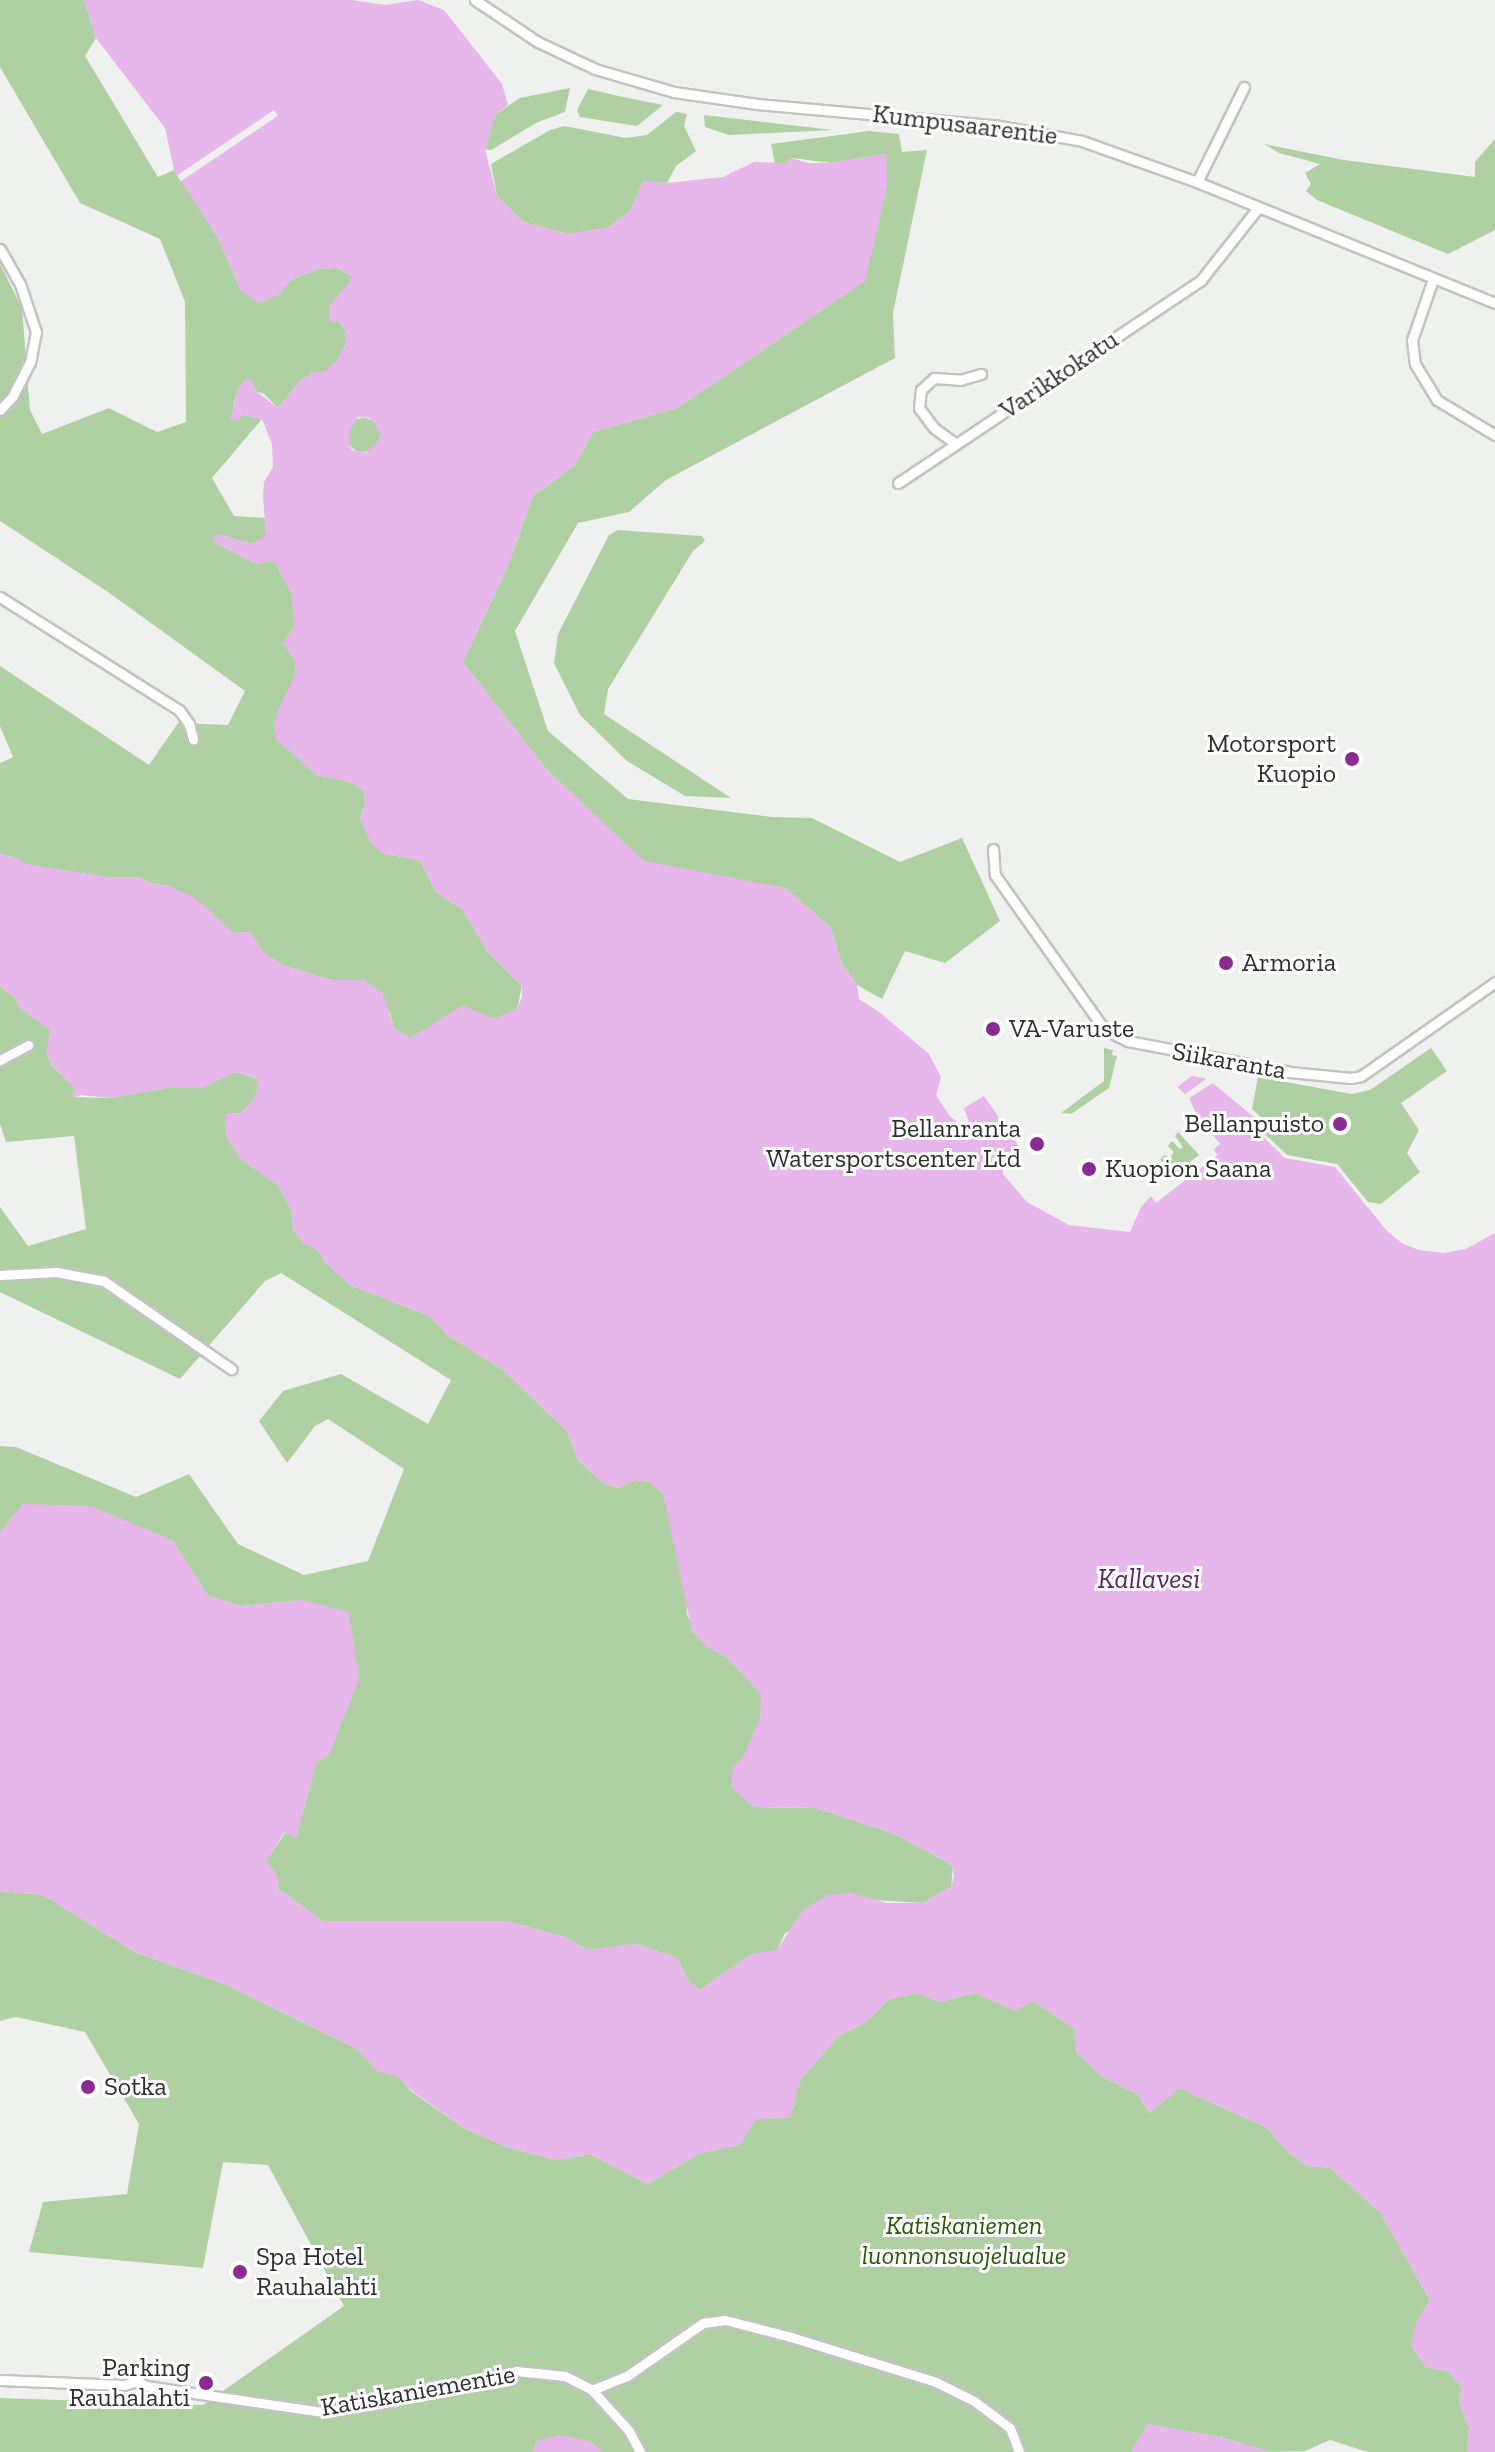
<!DOCTYPE html>
<style>
body{margin:0}
#map{position:relative;width:1495px;height:2452px;overflow:hidden;background:#eff1ee;font-family:"Zilla Slab",serif}
div>[style]{position:absolute}
[style*='--x']{left:calc(var(--x)*1px);top:calc(var(--y)*1px);width:calc(var(--w)*1px);rotate:calc(var(--a)*1deg)}
.green>*{inset:0;background:#afd0a2}
.round{border-radius:50%}
.water>*{inset:0;background:#e7b6eb}
.pier>*{inset:0;background:#eff1ee;transform-origin:0 0}
.roads{filter:drop-shadow(2px 0 #c2c4c2) drop-shadow(-2px 0 #c2c4c2) drop-shadow(0 2px #c2c4c2) drop-shadow(0 -2px #c2c4c2)}
.street>*{height:9px;margin:-4.5px;padding:0 4.5px;transform-origin:4.5px;border-radius:4.5px;background:#fff}
.dots>*{width:22px;height:22px;translate:-50% -50%;box-sizing:border-box;border:4px solid #fff;border-radius:50%}
span{translate:-50% -50%;white-space:nowrap;text-align:center;line-height:1.15;-webkit-text-stroke:6px #fff;paint-order:stroke}
.street-label{font-size:26px;color:#2d2e2d}
.poi-label{font-size:26px;color:#2d2e2d}
.right{translate:-100% -50%;text-align:right}
.left{translate:0 -50%;text-align:left}
.park-label{font-size:26px;color:#255705;font-style:italic}
.water-label{font-size:28px;color:#5e2463;font-style:italic}
</style>
<div id="map">
<div class="green">
<div style="clip-path:polygon(0 0,84px 0,96px 38px,85px 56px,158px 177px,174px 170px,189px 192px,218px 238px,241px 291px,277px 296px,291px 280px,318px 269px,338px 268px,353px 277px,339px 298px,339px 322px,345px 330px,345px 346px,336px 362px,325px 372px,313px 372px,299px 382px,278px 408px,264px 394px,239px 386px,233px 406px,244px 415px,262px 419px,212px 478px,234px 516px,265px 518px,266px 536px,252px 544px,221px 535px,214px 542px,257px 564px,274px 561px,291px 592px,295px 626px,283px 643px,296px 662px,295px 676px,274px 728px,316px 775px,349px 781px,363px 790px,365px 804px,360px 819px,384px 854px,420px 860px,436px 892px,463px 910px,488px 952px,522px 986px,517px 1009px,504px 1017px,429px 1027px,411px 1038px,400px 1035px,394px 1028px,390px 1013px,364px 980px,331px 980px,282px 965px,263px 952px,250px 932px,234px 933px,170px 886px,153px 884px,137px 877px,106px 877px,24px 864px,19px 859px,0 854px,0 763px,13px 757px,0 726px,0 666px,149px 765px,178px 723px,228px 725px,245px 691px,108px 592px,0 521px,0 264px,22px 308px,30px 410px,42px 434px,109px 408px,157px 432px,186px 422px,185px 302px,160px 239px,80px 203px,0 67px)"></div>
<div style="clip-path:polygon(570px 88px,565px 112px,538px 122px,491px 150px,485px 149px,496px 114px,520px 98px)"></div>
<div style="clip-path:polygon(588px 89px,623px 97px,663px 105px,637px 126px,580px 117px,577px 110px)"></div>
<div style="clip-path:polygon(676px 112px,687px 114px,684px 126px,696px 151px,676px 166px,667px 183px,643px 181px,631px 210px,608px 228px,568px 234px,523px 222px,497px 196px,491px 164px,550px 130px,564px 126px,626px 138px,647px 135px)"></div>
<div style="clip-path:polygon(704px 115px,833px 130px,729px 135px,705px 127px)"></div>
<div style="clip-path:polygon(869px 131px,899px 134px,902px 152px,927px 150px,893px 313px,895px 358px,666px 480px,629px 512px,578px 523px,515px 631px,548px 731px,628px 799px,772px 817px,812px 818px,900px 862px,962px 838px,1000px 921px,945px 963px,905px 951px,882px 999px,857px 985px,842px 964px,831px 928px,785px 888px,644px 862px,545px 768px,463px 662px,507px 568px,533px 496px,575px 465px,593px 432px,677px 408px,865px 281px,887px 154px,832px 163px,792px 158px,787px 163px,775px 163px,771px 144px)"></div>
<div style="clip-path:polygon(1495px 139px,1495px 230px,1448px 254px,1317px 200px,1306px 191px,1311px 184px,1305px 173px,1320px 164px,1279px 153px,1264px 144px,1344px 160px,1475px 177px,1475px 162px)"></div>
<div class="round" style="left:346px;top:418px;width:34px;height:34px"></div>
<div style="clip-path:polygon(618px 530px,702px 536px,705px 541px,693px 551px,608px 689px,604px 714px,731px 798px,685px 796px,627px 761px,580px 715px,554px 663px,558px 634px,609px 535px)"></div>
<div style="clip-path:polygon(0 986px,14px 997px,21px 1009px,51px 1030px,47px 1053px,52px 1066px,76px 1089px,72px 1097px,111px 1098px,166px 1088px,200px 1088px,236px 1072px,259px 1079px,257px 1092px,251px 1103px,241px 1113px,226px 1114px,227px 1138px,241px 1159px,278px 1185px,292px 1211px,293px 1229px,304px 1243px,318px 1250px,325px 1262px,350px 1285px,430px 1316px,447px 1335px,502px 1369px,567px 1431px,578px 1460px,602px 1482px,618px 1488px,635px 1480px,649px 1482px,663px 1493px,686px 1591px,687px 1615px,706px 1646px,728px 1658px,762px 1695px,760px 1719px,732px 1787px,754px 1807px,816px 1808px,895px 1834px,947px 1862px,953px 1867px,951px 1887px,923px 1903px,872px 1900px,785px 1933px,777px 1951px,752px 1954px,700px 1990px,689px 1982px,677px 1958px,636px 1944px,588px 1950px,565px 1937px,507px 1921px,323px 1921px,277px 1888px,279px 1879px,266px 1861px,285px 1833px,296px 1838px,316px 1763px,303px 1600px,242px 1606px,208px 1596px,172px 1540px,23px 1504px,0 1533px,0 1446px,16px 1447px,136px 1497px,189px 1474px,238px 1544px,304px 1575px,368px 1561px,404px 1469px,328px 1419px,315px 1426px,287px 1463px,259px 1421px,283px 1391px,341px 1374px,428px 1424px,451px 1380px,281px 1273px,265px 1281px,180px 1379px,0 1292px,0 1207px,28px 1246px,86px 1229px,74px 1136px,6px 1142px,0 1124px)"></div>
<div style="clip-path:polygon(1104px 1048px,1113px 1050px,1112px 1055px,1117px 1056px,1109px 1088px,1071px 1114px,1061px 1113px,1104px 1081px)"></div>
<div style="clip-path:polygon(1431px 1048px,1447px 1071px,1401px 1103px,1419px 1130px,1407px 1153px,1420px 1172px,1381px 1204px,1368px 1202px,1337px 1164px,1287px 1155px,1264px 1133px,1263px 1119px,1252px 1109px,1258px 1077px,1352px 1094px,1370px 1090px)"></div>
<div style="clip-path:polygon(1178px 1132px,1199px 1155px,1173px 1175px,1160px 1160px,1164px 1155px,1170px 1158px,1174px 1152px,1168px 1146px,1172px 1141px,1180px 1149px,1183px 1147px,1175px 1136px)"></div>
<div style="clip-path:polygon(0 1891px,43px 1895px,135px 1952px,227px 1985px,357px 2049px,377px 2070px,399px 2077px,412px 2092px,464px 2128px,507px 2147px,557px 2160px,590px 2154px,648px 2184px,700px 2153px,739px 2145px,756px 2118px,790px 2118px,800px 2081px,838px 2036px,866px 2022px,889px 1999px,918px 1993px,940px 2002px,975px 1993px,1015px 2010px,1033px 2001px,1076px 2029px,1101px 2076px,1137px 2094px,1150px 2113px,1179px 2088px,1266px 2127px,1286px 2150px,1307px 2166px,1330px 2168px,1380px 2212px,1430px 2300px,1416px 2323px,1425px 2367px,1448px 2371px,1462px 2388px,1459px 2401px,1469px 2429px,1467px 2452px,1368px 2452px,1330px 2440px,1305px 2451px,1270px 2452px,1224px 2438px,1148px 2424px,1131px 2452px,603px 2452px,589px 2441px,537px 2441px,533px 2452px,0 2452px,0 2398px,203px 2405px,344px 2306px,268px 2165px,223px 2162px,203px 2268px,29px 2252px,43px 2202px,127px 2194px,139px 2124px,85px 2032px,16px 2017px,0 2021px)"></div>
</div>
<div class="water">
<div style="clip-path:polygon(evenodd,84px 0,352px 0,385px 5px,418px 0,444px 10px,502px 84px,508px 105px,496px 114px,485px 149px,497px 196px,523px 222px,568px 234px,608px 228px,631px 210px,643px 181px,667px 183px,723px 177px,754px 162px,787px 163px,791px 158px,808px 163px,832px 163px,887px 154px,887px 187px,865px 281px,677px 408px,593px 432px,575px 465px,533px 496px,507px 568px,463px 662px,545px 768px,644px 861px,785px 888px,831px 928px,842px 964px,857px 985px,859px 999px,879px 1012px,929px 1054px,941px 1077px,936px 1095px,949px 1115px,965px 1130px,971px 1128px,964px 1108px,984px 1096px,1018px 1145px,1004px 1160px,1003px 1174px,1027px 1202px,1069px 1225px,1130px 1232px,1141px 1207px,1151px 1196px,1156px 1202px,1217px 1155px,1213px 1149px,1220px 1144px,1197px 1116px,1189px 1098px,1177px 1087px,1192px 1076px,1208px 1079px,1260px 1122px,1261px 1135px,1285px 1158px,1335px 1167px,1387px 1231px,1403px 1244px,1419px 1250px,1444px 1253px,1466px 1249px,1495px 1233px,1495px 2452px,1467px 2452px,1469px 2429px,1459px 2401px,1462px 2388px,1448px 2371px,1425px 2367px,1411px 2345px,1416px 2323px,1430px 2300px,1380px 2212px,1330px 2168px,1307px 2166px,1286px 2150px,1266px 2127px,1179px 2088px,1150px 2113px,1137px 2094px,1101px 2076px,1076px 2052px,1075px 2029px,1033px 2001px,1015px 2011px,975px 1993px,940px 2002px,918px 1993px,889px 1999px,866px 2022px,838px 2036px,800px 2081px,790px 2118px,756px 2119px,739px 2146px,700px 2153px,648px 2184px,590px 2154px,557px 2160px,507px 2147px,464px 2128px,412px 2091px,399px 2077px,377px 2071px,357px 2049px,227px 1985px,135px 1952px,43px 1895px,0 1891px,0 1533px,23px 1504px,91px 1506px,172px 1540px,208px 1596px,242px 1606px,303px 1600px,349px 1612px,359px 1680px,329px 1755px,316px 1763px,296px 1838px,284px 1833px,266px 1861px,279px 1879px,277px 1888px,323px 1921px,507px 1921px,565px 1937px,588px 1950px,636px 1944px,677px 1958px,689px 1982px,700px 1990px,752px 1954px,777px 1950px,802px 1911px,827px 1895px,851px 1893px,887px 1903px,923px 1903px,951px 1887px,954px 1876px,953px 1867px,947px 1862px,895px 1834px,816px 1808px,754px 1807px,731px 1787px,733px 1767px,742px 1759px,760px 1719px,762px 1695px,728px 1658px,706px 1646px,692px 1631px,663px 1494px,649px 1482px,635px 1480px,618px 1488px,602px 1482px,578px 1460px,567px 1431px,502px 1369px,447px 1335px,430px 1316px,350px 1285px,325px 1262px,318px 1250px,304px 1244px,293px 1229px,292px 1211px,278px 1185px,241px 1159px,227px 1138px,225px 1114px,241px 1113px,251px 1103px,257px 1092px,258px 1078px,236px 1072px,201px 1088px,166px 1088px,111px 1098px,81px 1095px,72px 1098px,75px 1089px,52px 1065px,47px 1053px,50px 1030px,21px 1009px,14px 997px,0 986px,0 854px,19px 859px,25px 864px,106px 877px,137px 877px,153px 884px,170px 886px,197px 899px,234px 933px,250px 932px,263px 952px,282px 965px,331px 980px,363px 980px,383px 993px,394px 1028px,411px 1038px,463px 1005px,494px 1019px,517px 1009px,522px 997px,522px 986px,488px 952px,463px 910px,436px 892px,420px 860px,384px 854px,371px 844px,360px 819px,365px 804px,363px 790px,349px 781px,316px 775px,276px 739px,274px 728px,279px 707px,295px 676px,296px 662px,283px 643px,295px 626px,291px 592px,274px 561px,257px 564px,214px 542px,213px 536px,221px 535px,252px 544px,266px 535px,263px 496px,264px 482px,273px 467px,272px 444px,262px 419px,244px 415px,237px 421px,230px 419px,239px 386px,247px 379px,253px 382px,256px 391px,278px 408px,299px 382px,313px 372px,325px 371px,336px 362px,345px 346px,345px 330px,339px 322px,330px 322px,329px 307px,353px 277px,338px 268px,318px 269px,291px 280px,277px 296px,258px 303px,241px 291px,218px 238px,174px 170px,165px 128px,96px 38px,84px 0,358px 417px,370px 418px,380px 434px,380px 439px,366px 453px,352px 450px,349px 445px,349px 431px,358px 417px)"></div>
<div style="clip-path:polygon(1148px 2424px,1224px 2438px,1270px 2452px,1131px 2452px)"></div>
<div style="clip-path:polygon(559px 2435px,589px 2441px,603px 2452px,533px 2452px,537px 2441px)"></div>
</div>
<div class="pier">
<div style="left:274px;top:110px;width:7px;height:117px;rotate:56deg"></div>
<div style="clip-path:polygon(1210px 1076px,1263px 1119px,1260px 1122px,1213px 1083px,1189px 1098px,1197px 1116px,1220px 1144px,1214px 1149px,1217px 1155px,1156px 1203px,1151px 1196px,1154px 1194px,1156px 1197px,1212px 1154px,1211px 1147px,1214px 1144px,1194px 1119px,1186px 1102px,1180px 1098px)"></div>
</div>
<div class="roads">
<div class="street">
<div style="--x:475;--y:0;--w:76;--a:33.7"></div>
<div style="--x:538;--y:42;--w:63;--a:25.3"></div>
<div style="--x:595;--y:69;--w:82;--a:16.2"></div>
<div style="--x:674;--y:92;--w:84;--a:8.2"></div>
<div style="--x:757;--y:104;--w:238;--a:5.1"></div>
<div style="--x:994;--y:125;--w:89;--a:10.3"></div>
<div style="--x:1082;--y:141;--w:122;--a:19.6"></div>
<div style="--x:1197;--y:182;--w:322;--a:22.1"></div>
<div style="--x:1197;--y:182;--w:106;--a:-63.7"></div>
<div style="--x:0;--y:249;--w:40;--a:60.3"></div>
<div style="--x:20;--y:284;--w:51;--a:71.6"></div>
<div style="--x:36;--y:332;--w:31;--a:101"></div>
<div style="--x:30;--y:362;--w:38;--a:117"></div>
<div style="--x:13;--y:396;--w:19;--a:133"></div>
<div style="--x:1433;--y:279;--w:65;--a:109"></div>
<div style="--x:1412;--y:340;--w:24;--a:83"></div>
<div style="--x:1415;--y:364;--w:42;--a:58.6"></div>
<div style="--x:1437;--y:400;--w:68;--a:31.1"></div>
<div style="--x:956;--y:444;--w:27;--a:-144"></div>
<div style="--x:934;--y:428;--w:25;--a:-127"></div>
<div style="--x:919;--y:408;--w:18;--a:-84"></div>
<div style="--x:921;--y:390;--w:18;--a:-43"></div>
<div style="--x:934;--y:378;--w:26;--a:4"></div>
<div style="--x:960;--y:380;--w:22;--a:-16"></div>
<div style="--x:898;--y:483;--w:365;--a:-33.8"></div>
<div style="--x:1201;--y:280;--w:90;--a:-51.7"></div>
<div style="--x:0;--y:597;--w:212;--a:32.3"></div>
<div style="--x:179;--y:710;--w:17;--a:54"></div>
<div style="--x:189;--y:724;--w:16;--a:75"></div>
<div style="--x:993;--y:849;--w:26;--a:86"></div>
<div style="--x:995;--y:875;--w:189;--a:54.7"></div>
<div style="--x:1104;--y:1029;--w:27;--a:27"></div>
<div style="--x:1128;--y:1041;--w:165;--a:10.8"></div>
<div style="--x:1290;--y:1072;--w:61;--a:5.6"></div>
<div style="--x:1351;--y:1078;--w:10;--a:-11"></div>
<div style="--x:1361;--y:1076;--w:164;--a:-35"></div>
<div style="--x:0;--y:1060;--w:32;--a:-28"></div>
<div style="--x:0;--y:1275;--w:56;--a:-3.1"></div>
<div style="--x:56;--y:1272;--w:49;--a:10.6"></div>
<div style="--x:104;--y:1281;--w:155;--a:34.7"></div>
<div style="--x:0;--y:2380;--w:124;--a:2.3"></div>
<div style="--x:124;--y:2385;--w:14;--a:-17"></div>
<div style="--x:137;--y:2381;--w:10;--a:29"></div>
<div style="--x:146;--y:2386;--w:179;--a:8.4"></div>
<div style="--x:323;--y:2412;--w:56;--a:-8.3"></div>
<div style="--x:378;--y:2404;--w:142;--a:-13.4"></div>
<div style="--x:516;--y:2371;--w:49;--a:5.8"></div>
<div style="--x:565;--y:2376;--w:30;--a:27"></div>
<div style="--x:592;--y:2390;--w:38;--a:-22"></div>
<div style="--x:627;--y:2376;--w:93;--a:-34.9"></div>
<div style="--x:703;--y:2323;--w:22;--a:-8"></div>
<div style="--x:725;--y:2320;--w:68;--a:14.4"></div>
<div style="--x:791;--y:2337;--w:152;--a:17.2"></div>
<div style="--x:936;--y:2382;--w:42;--a:26.6"></div>
<div style="--x:974;--y:2401;--w:45;--a:36.9"></div>
<div style="--x:1010;--y:2428;--w:26;--a:69"></div>
<div style="--x:592;--y:2390;--w:55;--a:47.9"></div>
<div style="--x:629;--y:2431;--w:24;--a:62"></div>
</div>
</div>
<div class="dots">
<div style="left:1352px;top:759px;background:#8a2a93"></div>
<div style="left:1226px;top:963px;background:#8a2a93"></div>
<div style="left:993px;top:1029px;background:#8a2a93"></div>
<div style="left:1340px;top:1124px;background:#8a2a93"></div>
<div style="left:1037px;top:1144px;background:#8a2a93"></div>
<div style="left:1089px;top:1169px;background:#8a2a93"></div>
<div style="left:88px;top:2087px;background:#8a2a93"></div>
<div style="left:240px;top:2272px;background:#8a2a93"></div>
<div style="left:206px;top:2383px;background:#8a2a93"></div>
</div>
<div class="street-label">
<span style="left:965px;top:125px;rotate:7deg">Kumpusaarentie</span>
<span style="left:1059px;top:375px;rotate:-34deg">Varikkokatu</span>
<span style="left:1229px;top:1061px;rotate:10deg">Siikaranta</span>
<span style="left:418px;top:2391px;rotate:-10deg">Katiskaniementie</span>
</div>
<div class="poi-label">
<span class="right" style="left:1336px;top:759px">Motorsport<br>Kuopio</span>
<span class="left" style="left:1242px;top:963px">Armoria</span>
<span class="left" style="left:1009px;top:1029px">VA-Varuste</span>
<span class="right" style="left:1324px;top:1124px">Bellanpuisto</span>
<span class="right" style="left:1021px;top:1144px">Bellanranta<br>Watersportscenter Ltd</span>
<span class="left" style="left:1105px;top:1169px">Kuopion Saana</span>
<span class="left" style="left:104px;top:2087px">Sotka</span>
<span class="left" style="left:256px;top:2272px">Spa Hotel<br>Rauhalahti</span>
<span class="right" style="left:190px;top:2383px">Parking<br>Rauhalahti</span>
</div>
<div class="park-label">
<span style="left:964px;top:2241px">Katiskaniemen<br>luonnonsuojelualue</span>
</div>
<div class="water-label">
<span style="left:1149px;top:1579px">Kallavesi</span>
</div>
</div>
